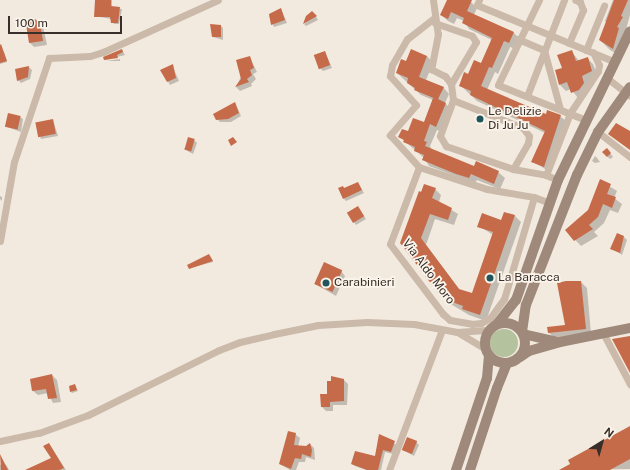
<!DOCTYPE html>
<style>
body{margin:0}
#map{position:relative;width:630px;height:470px;overflow:hidden;background:#f3eadf;font-family:"Public Sans",sans-serif}
div>[style]{position:absolute}
[style*='--x']{left:calc(var(--x)*1px);top:calc(var(--y)*1px);width:calc(var(--w)*1px);rotate:calc(var(--a)*1deg)}
.green>*{inset:0;background:#b5c29e}
.round{border-radius:50%}
.shadow>*{inset:0;background:#0003}
.building>*{inset:0;background:#c66b4a;transform-origin:0 0}
.street>*{height:7px;margin:-3.5px;padding:0 3.5px;transform-origin:3.5px;border-radius:3.5px;background:#cbbaaa}
.secondary>*{height:10px;margin:-5px;padding:0 5px;transform-origin:5px;border-radius:5px;background:#9f897b}
.secondary>.ring{margin:-5px;padding:0;box-sizing:content-box;background:none;border:10px solid #9f897b;border-radius:50%}
.dots>*{width:11px;height:11px;translate:-50% -50%;box-sizing:border-box;border:2px solid #faf4eb;border-radius:50%}
span{translate:-50% -50%;white-space:nowrap;text-align:center;line-height:1.15;-webkit-text-stroke:3.5px #faf4eb;paint-order:stroke}
.poi-label{font-size:12px;color:#392f2a}
.left{translate:0 -50%;text-align:left}
.street-label{font-size:12px;color:#392f2a}
.north{position:absolute;left:582px;top:422px;width:40px;height:40px;-webkit-text-stroke:3px #faf4eb;paint-order:stroke;rotate:37deg;font-size:11px;font-weight:700;line-height:16px;text-align:center;color:#392f2a}
.north::after{content:'';display:block;margin:auto;width:14px;height:18px;background:#392f2a;clip-path:polygon(50% 0,100% 100%,50% 72%,0 100%)}
.scale{position:absolute;left:8px;top:16px;width:114px;height:18px;box-sizing:border-box;border:2px solid #392f2a;border-top:0;padding-left:5px;font-size:12px;line-height:14px;white-space:nowrap;color:#392f2a;-webkit-text-stroke:3px #faf4eb;paint-order:stroke}
</style>
<div id="map">
<div class="green">
<div class="round" style="left:490px;top:329px;width:28px;height:28px"></div>
</div>
<div class="shadow">
<div style="clip-path:polygon(96px 0,112px 0,112px 8px,122px 9px,119px 24px,114px 24px,111px 19px,95px 16px)"></div>
<div style="clip-path:polygon(448px 0,471px 2px,477px 8px,474px 15px,514px 33px,520px 39px,516px 49px,510px 47px,498px 74px,495px 72px,487px 90px,546px 116px,560px 116px,567px 122px,550px 172px,532px 161px,545px 133px,477px 101px,460px 85px,481px 64px,492px 40px,469px 29px,464px 21px,457px 18px,454px 24px,448px 21px,441px 15px)"></div>
<div style="clip-path:polygon(613px 0,630px 0,630px 15px,619px 55px,610px 50px,600px 40px,608px 24px,605px 21px)"></div>
<div style="clip-path:polygon(281px 9px,287px 23px,274px 27px,269px 16px)"></div>
<div style="clip-path:polygon(315px 15px,318px 20px,306px 26px,304px 24px)"></div>
<div style="clip-path:polygon(35px 20px,43px 26px,47px 45px,34px 47px,30px 43px)"></div>
<div style="clip-path:polygon(211px 25px,221px 26px,223px 28px,223px 40px,213px 37px)"></div>
<div style="clip-path:polygon(122px 50px,125px 55px,105px 60px,104px 58px)"></div>
<div style="clip-path:polygon(0 52px,4px 52px,7px 62px,0 64px)"></div>
<div style="clip-path:polygon(325px 52px,332px 68px,323px 71px,320px 68px)"></div>
<div style="clip-path:polygon(572px 52px,579px 61px,587px 58px,593px 64px,598px 77px,578px 98px,571px 89px,566px 91px,560px 85px,563px 68px)"></div>
<div style="clip-path:polygon(427px 56px,433px 63px,426px 80px,443px 87px,449px 94px,445px 103px,452px 110px,443px 132px,437px 130px,430px 146px,432px 150px,474px 167px,498px 172px,505px 178px,500px 189px,477px 180px,475px 183px,429px 166px,424px 158px,399px 136px,424px 123px,433px 100px,421px 95px,397px 73px,406px 62px)"></div>
<div style="clip-path:polygon(250px 58px,257px 72px,253px 74px,256px 79px,251px 84px,252px 86px,240px 91px,236px 87px)"></div>
<div style="clip-path:polygon(120px 59px,120px 61px,106px 61px)"></div>
<div style="clip-path:polygon(172px 65px,179px 81px,170px 85px,162px 70px)"></div>
<div style="clip-path:polygon(29px 67px,32px 70px,30px 79px,21px 83px,18px 80px)"></div>
<div style="clip-path:polygon(235px 103px,241px 116px,231px 122px,220px 122px,217px 119px)"></div>
<div style="clip-path:polygon(20px 117px,23px 119px,21px 132px,7px 127px)"></div>
<div style="clip-path:polygon(53px 120px,58px 136px,41px 139px,36px 123px)"></div>
<div style="clip-path:polygon(194px 140px,197px 143px,193px 154px,184px 149px)"></div>
<div style="clip-path:polygon(607px 149px,613px 157px,610px 159px,603px 152px)"></div>
<div style="clip-path:polygon(595px 156px,597px 158px,600px 162px,595px 163px,592px 161px)"></div>
<div style="clip-path:polygon(601px 181px,617px 191px,614px 198px,622px 204px,618px 213px,610px 210px,604px 223px,594px 232px,598px 236px,581px 246px,566px 230px,589px 210px)"></div>
<div style="clip-path:polygon(358px 183px,364px 193px,346px 201px,344px 199px)"></div>
<div style="clip-path:polygon(435px 189px,441px 195px,439px 202px,458px 214px,454px 225px,435px 219px,426px 245px,460px 290px,472px 295px,493px 235px,479px 226px,502px 221px,505px 213px,515px 216px,521px 222px,486px 321px,469px 315px,449px 303px,401px 242px,421px 193px)"></div>
<div style="clip-path:polygon(0 196px,2px 197px,2px 201px,0 199px)"></div>
<div style="clip-path:polygon(360px 210px,366px 219px,356px 225px,354px 222px)"></div>
<div style="clip-path:polygon(624px 237px,627px 240px,622px 255px,612px 248px)"></div>
<div style="clip-path:polygon(210px 256px,213px 262px,189px 268px)"></div>
<div style="clip-path:polygon(341px 271px,345px 276px,336px 296px,315px 284px)"></div>
<div style="clip-path:polygon(581px 282px,587px 288px,591px 334px,555px 338px,549px 333px,566px 325px)"></div>
<div style="clip-path:polygon(52px 375px,57px 380px,61px 402px,53px 403px,48px 393px,38px 395px,33px 391px)"></div>
<div style="clip-path:polygon(344px 380px,348px 384px,347px 405px,333px 405px,333px 411px,326px 411px,322px 407px,328px 395px)"></div>
<div style="clip-path:polygon(75px 385px,78px 391px,72px 393px,71px 392px)"></div>
<div style="clip-path:polygon(630px 430px,630px 469px,561px 470px)"></div>
<div style="clip-path:polygon(295px 434px,300px 438px,298px 447px,306px 447px,310px 444px,314px 448px,315px 460px,306px 457px,305px 462px,299px 462px,296px 470px,290px 470px,280px 464px)"></div>
<div style="clip-path:polygon(380px 436px,397px 445px,393px 454px,385px 452px,381px 470px,366px 470px,355px 466px,352px 464px,375px 457px)"></div>
<div style="clip-path:polygon(416px 442px,419px 445px,414px 456px,403px 450px)"></div>
<div style="clip-path:polygon(49px 444px,66px 470px,27px 470px,52px 458px)"></div>
<div style="clip-path:polygon(4px 463px,7px 466px,9px 470px,0 470px,0 465px)"></div>
</div>
<div class="building">
<div style="clip-path:polygon(95px 0,111px 0,111px 6px,120px 7px,118px 23px,111px 23px,110px 17px,94px 17px)"></div>
<div style="clip-path:polygon(447px 0,472px 0,467px 11px,514px 32px,509px 43px,504px 41px,492px 68px,489px 67px,481px 86px,546px 114px,547px 110px,561px 115px,544px 167px,531px 162px,545px 131px,470px 95px,471px 91px,459px 86px,464px 72px,468px 74px,474px 60px,481px 63px,492px 38px,462px 23px,464px 18px,451px 12px,448px 19px,440px 15px)"></div>
<div style="clip-path:polygon(614px 0,628px 0,621px 16px,623px 17px,617px 27px,619px 28px,613px 49px,599px 40px)"></div>
<div style="clip-path:polygon(281px 8px,285px 20px,271px 25px,269px 14px)"></div>
<div style="clip-path:polygon(312px 11px,317px 16px,303px 24px,306px 16px)"></div>
<div style="clip-path:polygon(35px 19px,40px 23px,43px 41px,29px 43px,26px 24px)"></div>
<div style="clip-path:polygon(210px 24px,221px 25px,221px 37px,212px 37px)"></div>
<div style="clip-path:polygon(1px 44px,7px 61px,0 63px,0 45px)"></div>
<div style="clip-path:polygon(122px 49px,123px 52px,117px 55px,118px 58px,104px 60px,103px 57px)"></div>
<div style="clip-path:polygon(411px 49px,427px 56px,419px 77px,444px 87px,438px 99px,446px 103px,436px 127px,430px 124px,424px 141px,427px 142px,425px 146px,474px 166px,476px 161px,499px 171px,494px 184px,471px 174px,469px 178px,456px 174px,422px 160px,424px 155px,414px 151px,415px 147px,403px 142px,404px 140px,398px 137px,402px 129px,408px 131px,413px 118px,424px 122px,433px 98px,436px 99px,414px 90px,415px 88px,407px 83px,408px 78px,396px 73px,401px 59px,406px 61px)"></div>
<div style="clip-path:polygon(572px 50px,576px 61px,588px 57px,592px 71px,582px 76px,584px 83px,579px 90px,571px 93px,567px 82px,559px 85px,555px 70px,562px 68px,557px 55px)"></div>
<div style="left:325px;top:51px;width:15px;height:12px;rotate:70deg"></div>
<div style="clip-path:polygon(250px 56px,254px 68px,250px 70px,252px 75px,247px 79px,249px 82px,235px 87px,241px 79px,236px 60px)"></div>
<div style="clip-path:polygon(173px 64px,176px 78px,167px 82px,160px 70px)"></div>
<div style="clip-path:polygon(29px 66px,28px 77px,17px 81px,15px 69px)"></div>
<div style="clip-path:polygon(235px 102px,239px 113px,228px 119px,216px 120px,213px 114px)"></div>
<div style="left:8px;top:113px;width:13px;height:14px;rotate:13deg"></div>
<div style="left:53px;top:119px;width:15px;height:18px;rotate:79deg"></div>
<div style="clip-path:polygon(616px 123px,630px 131px,630px 150px,608px 134px)"></div>
<div style="left:188px;top:137px;width:7px;height:13px;rotate:16deg"></div>
<div style="clip-path:polygon(233px 137px,237px 142px,231px 146px,228px 140px)"></div>
<div style="clip-path:polygon(607px 148px,611px 153px,607px 157px,602px 152px)"></div>
<div style="clip-path:polygon(600px 179px,611px 184px,607px 194px,616px 197px,612px 208px,603px 204px,598px 217px,589px 225px,593px 229px,574px 241px,565px 230px,588px 210px)"></div>
<div style="clip-path:polygon(358px 182px,362px 190px,343px 199px,338px 188px,343px 186px,344px 188px)"></div>
<div style="clip-path:polygon(424px 184px,436px 188px,432px 198px,452px 208px,448px 220px,430px 214px,421px 238px,459px 289px,472px 293px,493px 232px,477px 227px,482px 213px,501px 220px,504px 212px,515px 215px,480px 315px,462px 309px,463px 306px,447px 300px,444px 296px,442px 298px,400px 243px,419px 191px,421px 192px)"></div>
<div style="left:358px;top:206px;width:12px;height:13px;rotate:59deg"></div>
<div style="clip-path:polygon(617px 233px,624px 236px,620px 253px,610px 249px)"></div>
<div style="clip-path:polygon(209px 254px,213px 261px,189px 269px,187px 265px)"></div>
<div style="left:324px;top:262px;width:20px;height:24px;rotate:24deg"></div>
<div style="clip-path:polygon(566px 281px,581px 281px,586px 329px,548px 333px,547px 327px,565px 325px,557px 283px)"></div>
<div style="clip-path:polygon(630px 336px,630px 373px,612px 339px)"></div>
<div style="clip-path:polygon(52px 374px,57px 398px,48px 399px,46px 389px,32px 391px,30px 379px)"></div>
<div style="clip-path:polygon(331px 376px,344px 379px,344px 401px,330px 402px,330px 407px,321px 407px,320px 394px,327px 394px,327px 381px,331px 381px)"></div>
<div style="clip-path:polygon(75px 384px,77px 390px,70px 392px,69px 386px)"></div>
<div style="clip-path:polygon(630px 426px,630px 459px,610px 470px,559px 470px,570px 464px,568px 460px)"></div>
<div style="clip-path:polygon(288px 431px,296px 433px,294px 445px,306px 446px,310px 443px,312px 450px,311px 457px,302px 454px,301px 459px,295px 458px,291px 469px,279px 464px)"></div>
<div style="clip-path:polygon(379px 434px,395px 441px,391px 452px,383px 450px,378px 470px,367px 470px,351px 464px,355px 451px,375px 456px)"></div>
<div style="left:407px;top:437px;width:11px;height:14px;rotate:22deg"></div>
<div style="clip-path:polygon(49px 443px,64px 468px,59px 470px,25px 470px,51px 458px,43px 446px)"></div>
<div style="clip-path:polygon(0 454px,8px 470px,1px 470px)"></div>
</div>
<div class="street">
<div style="--x:433;--y:0;--w:34;--a:82"></div>
<div style="--x:438;--y:34;--w:36;--a:101"></div>
<div style="--x:431;--y:69;--w:16;--a:27"></div>
<div style="--x:445;--y:76;--w:10;--a:53"></div>
<div style="--x:479;--y:0;--w:5;--a:112"></div>
<div style="--x:477;--y:5;--w:149;--a:22.4"></div>
<div style="--x:539;--y:0;--w:94;--a:115.8"></div>
<div style="--x:498;--y:85;--w:95;--a:21.7"></div>
<div style="--x:434;--y:18;--w:34;--a:142"></div>
<div style="--x:407;--y:39;--w:30;--a:120"></div>
<div style="--x:392;--y:65;--w:11;--a:100"></div>
<div style="--x:390;--y:76;--w:39;--a:48"></div>
<div style="--x:416;--y:105;--w:40;--a:131"></div>
<div style="--x:390;--y:135;--w:43;--a:47.8"></div>
<div style="--x:419;--y:167;--w:71;--a:17.9"></div>
<div style="--x:487;--y:189;--w:48;--a:9.7"></div>
<div style="--x:534;--y:197;--w:17;--a:21"></div>
<div style="--x:435;--y:23;--w:39;--a:19"></div>
<div style="--x:472;--y:36;--w:7;--a:56"></div>
<div style="--x:476;--y:42;--w:49;--a:120.8"></div>
<div style="--x:518;--y:39;--w:28;--a:23"></div>
<div style="--x:544;--y:50;--w:61;--a:74.8"></div>
<div style="--x:569;--y:43;--w:36;--a:-67"></div>
<div style="--x:583;--y:10;--w:9;--a:-111"></div>
<div style="--x:580;--y:2;--w:5;--a:-158"></div>
<div style="--x:586;--y:50;--w:48;--a:-67.8"></div>
<div style="--x:607;--y:78;--w:29;--a:38"></div>
<div style="--x:451;--y:84;--w:16;--a:83"></div>
<div style="--x:453;--y:100;--w:38;--a:110"></div>
<div style="--x:440;--y:136;--w:12;--a:59"></div>
<div style="--x:446;--y:146;--w:71;--a:18.9"></div>
<div style="--x:513;--y:169;--w:34;--a:10"></div>
<div style="--x:546;--y:175;--w:13;--a:23"></div>
<div style="--x:527;--y:96;--w:103;--a:-68.9"></div>
<div style="--x:453;--y:100;--w:75;--a:21.8"></div>
<div style="--x:523;--y:128;--w:10;--a:53"></div>
<div style="--x:529;--y:136;--w:7;--a:98"></div>
<div style="--x:528;--y:143;--w:30;--a:120"></div>
<div style="--x:598;--y:132;--w:41;--a:38"></div>
<div style="--x:419;--y:167;--w:82;--a:110.6"></div>
<div style="--x:390;--y:244;--w:88;--a:52.9"></div>
<div style="--x:443;--y:314;--w:9;--a:41"></div>
<div style="--x:450;--y:320;--w:22;--a:10"></div>
<div style="--x:472;--y:324;--w:9;--a:-6"></div>
<div style="--x:481;--y:323;--w:10;--a:-29"></div>
<div style="--x:490;--y:318;--w:24;--a:-54"></div>
<div style="--x:504;--y:299;--w:106;--a:-73.6"></div>
<div style="--x:546;--y:175;--w:66;--a:-68.8"></div>
<div style="--x:570;--y:113;--w:50;--a:-56.3"></div>
<div style="--x:598;--y:71;--w:6;--a:-81"></div>
<div style="--x:599;--y:65;--w:14;--a:-115"></div>
<div style="--x:0;--y:241;--w:80;--a:-80"></div>
<div style="--x:14;--y:162;--w:110;--a:-71.4"></div>
<div style="--x:49;--y:58;--w:41;--a:-2.8"></div>
<div style="--x:90;--y:56;--w:14;--a:-17"></div>
<div style="--x:103;--y:52;--w:126;--a:-24.3"></div>
<div style="--x:459;--y:333;--w:31;--a:31"></div>
<div style="--x:603;--y:333;--w:58;--a:62.1"></div>
<div style="--x:0;--y:441;--w:40;--a:-12"></div>
<div style="--x:39;--y:433;--w:52;--a:-20.2"></div>
<div style="--x:88;--y:415;--w:146;--a:-26.4"></div>
<div style="--x:219;--y:350;--w:22;--a:-21"></div>
<div style="--x:240;--y:342;--w:35;--a:-13"></div>
<div style="--x:274;--y:334;--w:45;--a:-11.6"></div>
<div style="--x:318;--y:325;--w:49;--a:-3.5"></div>
<div style="--x:367;--y:322;--w:47;--a:2.4"></div>
<div style="--x:414;--y:324;--w:44;--a:10.5"></div>
<div style="--x:457;--y:332;--w:32;--a:-4"></div>
<div style="--x:389;--y:470;--w:150;--a:-69.3"></div>
</div>
<div class="secondary">
<div class="ring" style="left:485px;top:323px;width:30px;height:30px"></div>
<div style="--x:497;--y:324;--w:31;--a:-52"></div>
<div style="--x:516;--y:300;--w:127;--a:-70.7"></div>
<div style="--x:558;--y:180;--w:165;--a:-64.2"></div>
<div style="--x:522;--y:332;--w:27;--a:-82"></div>
<div style="--x:526;--y:305;--w:140;--a:-68.6"></div>
<div style="--x:577;--y:175;--w:48;--a:-64"></div>
<div style="--x:598;--y:132;--w:55;--a:-54.6"></div>
<div style="--x:523;--y:334;--w:32;--a:13"></div>
<div style="--x:520;--y:357;--w:11;--a:-34"></div>
<div style="--x:529;--y:351;--w:32;--a:-16"></div>
<div style="--x:560;--y:342;--w:71;--a:-11.3"></div>
<div style="--x:456;--y:470;--w:97;--a:-71.4"></div>
<div style="--x:487;--y:378;--w:22;--a:-85"></div>
<div style="--x:470;--y:470;--w:86;--a:-71.8"></div>
<div style="--x:497;--y:388;--w:27;--a:-68"></div>
</div>
<div class="dots">
<div style="left:480px;top:119px;background:#1f555b"></div>
<div style="left:490px;top:278px;background:#1f555b"></div>
<div style="left:326px;top:283px;background:#1f555b"></div>
</div>
<div class="poi-label">
<span class="left" style="left:488px;top:119px">Le Delizie<br>Di Ju Ju</span>
<span class="left" style="left:498px;top:278px">La Baracca</span>
<span class="left" style="left:334px;top:283px">Carabinieri</span>
</div>
<div class="street-label">
<span style="left:428px;top:272px;rotate:53deg">Via Aldo Moro</span>
</div>
<div class="north">N</div>
<div class="scale">100 m</div>
</div>
